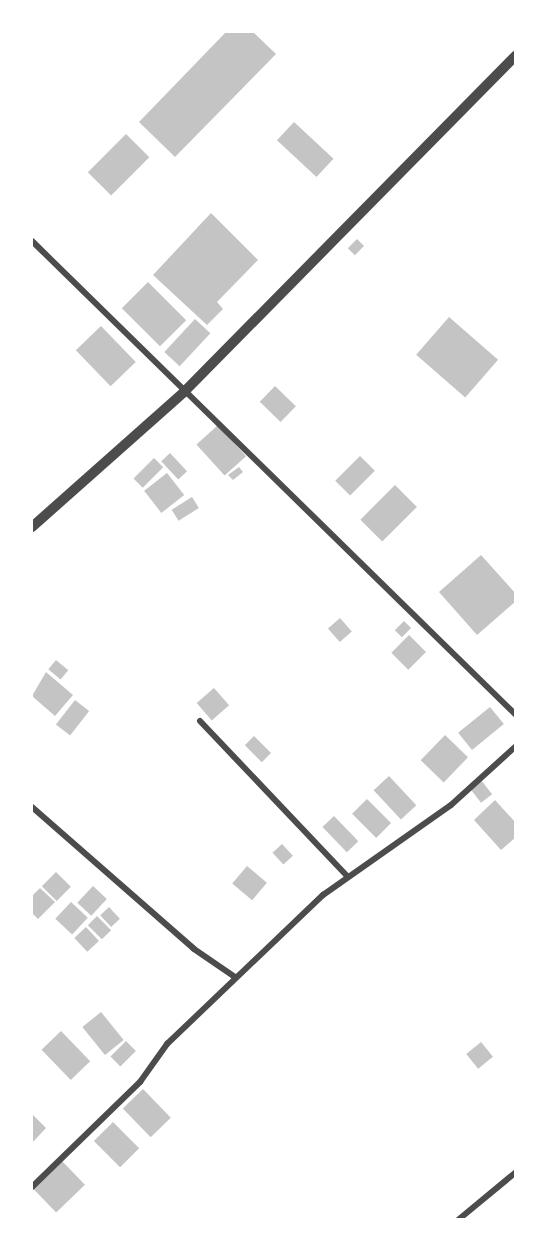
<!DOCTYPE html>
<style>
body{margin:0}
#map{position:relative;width:547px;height:1251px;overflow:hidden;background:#fff;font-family:Jost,sans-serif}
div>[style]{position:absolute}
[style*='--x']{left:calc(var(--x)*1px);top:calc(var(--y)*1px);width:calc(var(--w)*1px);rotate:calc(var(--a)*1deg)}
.building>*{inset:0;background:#c4c4c4;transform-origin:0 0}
.minor>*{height:6px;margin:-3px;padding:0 3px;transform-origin:3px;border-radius:3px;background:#4c4c4c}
.tertiary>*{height:10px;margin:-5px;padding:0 5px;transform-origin:5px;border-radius:5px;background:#4c4c4c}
span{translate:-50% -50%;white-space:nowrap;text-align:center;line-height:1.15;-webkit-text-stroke:4.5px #fff;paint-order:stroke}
.frame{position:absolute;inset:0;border:33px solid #fff;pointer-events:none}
</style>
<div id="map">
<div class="building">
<div style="clip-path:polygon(226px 32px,253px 32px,276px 54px,175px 157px,139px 122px)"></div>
<div style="left:294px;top:122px;width:54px;height:25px;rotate:43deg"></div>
<div style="left:126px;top:134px;width:33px;height:54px;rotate:45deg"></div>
<div style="clip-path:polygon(211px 213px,258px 260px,217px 302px,223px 309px,207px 325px,153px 275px)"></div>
<div style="left:357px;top:239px;width:10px;height:13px;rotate:45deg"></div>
<div style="left:148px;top:282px;width:54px;height:37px;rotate:45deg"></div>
<div style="left:449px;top:317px;width:65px;height:50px;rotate:41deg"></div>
<div style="left:195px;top:319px;width:21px;height:45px;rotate:43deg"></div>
<div style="left:101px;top:326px;width:50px;height:35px;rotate:46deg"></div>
<div style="left:275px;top:386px;width:29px;height:22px;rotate:44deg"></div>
<div style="left:218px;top:425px;width:42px;height:29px;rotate:48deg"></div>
<div style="left:170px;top:453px;width:25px;height:12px;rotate:47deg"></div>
<div style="left:360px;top:456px;width:21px;height:35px;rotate:45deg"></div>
<div style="left:154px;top:458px;width:13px;height:29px;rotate:45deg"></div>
<div style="clip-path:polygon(239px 467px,243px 472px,233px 480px,228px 475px)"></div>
<div style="left:167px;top:473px;width:28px;height:29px;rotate:52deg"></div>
<div style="left:395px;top:485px;width:31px;height:49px;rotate:45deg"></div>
<div style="left:192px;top:497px;width:13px;height:24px;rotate:58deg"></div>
<div style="clip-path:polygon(481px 555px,516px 594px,516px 601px,477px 635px,439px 592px)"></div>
<div style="left:340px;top:618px;width:18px;height:16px;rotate:49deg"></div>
<div style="left:404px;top:621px;width:10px;height:13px;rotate:45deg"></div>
<div style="left:409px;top:635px;width:24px;height:25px;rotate:45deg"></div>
<div style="left:56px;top:660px;width:16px;height:12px;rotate:40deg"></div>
<div style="clip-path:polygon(46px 672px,73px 695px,55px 716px,32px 696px)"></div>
<div style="left:214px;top:688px;width:23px;height:23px;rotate:49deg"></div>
<div style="left:75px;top:700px;width:18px;height:31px;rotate:38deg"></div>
<div style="left:490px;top:707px;width:22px;height:41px;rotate:51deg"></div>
<div style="left:445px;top:735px;width:32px;height:35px;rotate:44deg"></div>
<div style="left:254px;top:736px;width:24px;height:13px;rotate:45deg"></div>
<div style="left:389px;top:776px;width:40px;height:21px;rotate:47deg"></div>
<div style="left:481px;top:780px;width:18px;height:14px;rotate:52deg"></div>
<div style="left:367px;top:799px;width:34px;height:21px;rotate:45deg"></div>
<div style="clip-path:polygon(495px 800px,516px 823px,516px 837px,501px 850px,474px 820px)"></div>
<div style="left:334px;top:816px;width:35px;height:16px;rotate:46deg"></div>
<div style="left:282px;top:844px;width:16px;height:13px;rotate:47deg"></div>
<div style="left:247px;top:866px;width:26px;height:23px;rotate:40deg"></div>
<div style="left:56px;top:872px;width:21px;height:20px;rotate:45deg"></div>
<div style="left:93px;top:886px;width:19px;height:23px;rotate:43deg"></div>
<div style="clip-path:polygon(40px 888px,55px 902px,38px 919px,32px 913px,32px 896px)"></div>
<div style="left:71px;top:902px;width:23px;height:23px;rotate:43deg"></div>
<div style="left:109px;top:907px;width:16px;height:12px;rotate:47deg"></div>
<div style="left:97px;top:916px;width:20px;height:13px;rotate:45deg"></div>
<div style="left:86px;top:927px;width:19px;height:16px;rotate:47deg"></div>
<div style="left:101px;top:1012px;width:36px;height:24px;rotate:51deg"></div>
<div style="left:61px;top:1031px;width:42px;height:27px;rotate:46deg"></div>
<div style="left:126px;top:1041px;width:14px;height:22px;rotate:45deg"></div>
<div style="left:481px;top:1042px;width:19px;height:19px;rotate:51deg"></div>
<div style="left:143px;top:1089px;width:40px;height:28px;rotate:46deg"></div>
<div style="clip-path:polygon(32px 1114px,46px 1128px,32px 1143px)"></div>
<div style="left:113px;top:1122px;width:37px;height:27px;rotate:45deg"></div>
<div style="left:62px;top:1161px;width:33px;height:40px;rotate:46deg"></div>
</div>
<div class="minor">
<div style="--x:32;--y:241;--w:677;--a:44.4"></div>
<div style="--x:200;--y:721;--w:214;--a:46.5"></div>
<div style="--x:32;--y:807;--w:215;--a:41.2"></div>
<div style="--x:194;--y:949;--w:50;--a:34.3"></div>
<div style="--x:32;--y:1187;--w:151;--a:-44.2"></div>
<div style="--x:140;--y:1082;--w:47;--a:-54.6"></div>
<div style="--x:167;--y:1044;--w:216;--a:-43.7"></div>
<div style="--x:323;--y:895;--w:156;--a:-35.1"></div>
<div style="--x:451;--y:805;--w:88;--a:-42.2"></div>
<div style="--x:458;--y:1220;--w:75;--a:-39.6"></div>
</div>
<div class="tertiary">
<div style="--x:32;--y:527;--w:203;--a:-41.6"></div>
<div style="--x:184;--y:392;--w:473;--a:-45.4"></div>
</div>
<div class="frame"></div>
</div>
